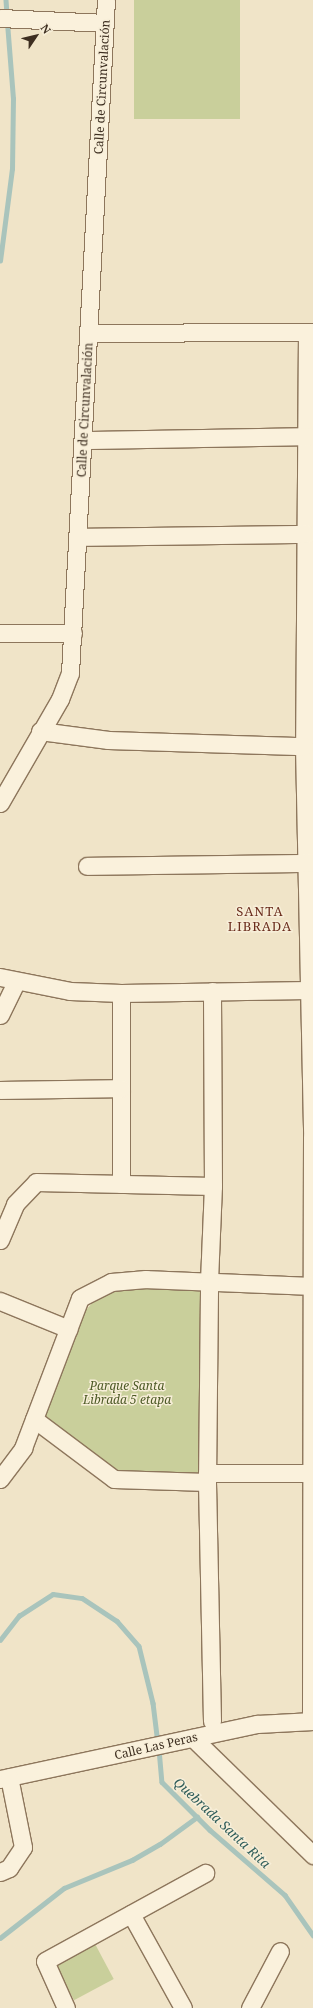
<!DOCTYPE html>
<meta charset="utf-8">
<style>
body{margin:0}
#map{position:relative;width:313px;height:2008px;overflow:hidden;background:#f0e4c8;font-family:"Noto Serif",serif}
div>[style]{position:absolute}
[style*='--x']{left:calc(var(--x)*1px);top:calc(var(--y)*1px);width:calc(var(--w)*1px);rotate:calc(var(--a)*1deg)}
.green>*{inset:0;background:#c9cf9b;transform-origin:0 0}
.stream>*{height:4.5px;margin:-2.25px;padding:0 2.25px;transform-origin:2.25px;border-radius:2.25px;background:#a9c4bc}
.roads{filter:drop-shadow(1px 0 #8d765c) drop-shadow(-1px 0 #8d765c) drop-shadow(0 1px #8d765c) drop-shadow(0 -1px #8d765c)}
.minor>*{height:17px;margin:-8.5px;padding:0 8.5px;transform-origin:8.5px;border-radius:8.5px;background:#faf1dc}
span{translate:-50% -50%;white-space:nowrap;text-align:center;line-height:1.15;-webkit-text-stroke:3px #f7eed8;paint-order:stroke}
.street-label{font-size:12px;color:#3d2e20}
.park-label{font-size:12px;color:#4d5a26;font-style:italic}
.neighbourhood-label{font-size:13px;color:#6b2e1e;letter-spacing:1px}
.water-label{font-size:13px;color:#2f5d5a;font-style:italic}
.north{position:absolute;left:16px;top:16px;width:40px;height:40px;-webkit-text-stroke:3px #f7eed8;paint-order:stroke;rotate:55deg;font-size:11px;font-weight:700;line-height:16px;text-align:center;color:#3d2e20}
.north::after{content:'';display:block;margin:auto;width:14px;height:18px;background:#3d2e20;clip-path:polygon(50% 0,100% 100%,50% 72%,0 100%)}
</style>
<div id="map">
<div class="green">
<div style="left:134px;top:0;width:106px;height:119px"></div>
<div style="clip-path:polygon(111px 1282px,200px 1289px,207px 1473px,114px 1479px,34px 1419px,69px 1329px)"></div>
<div style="left:94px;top:1942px;width:42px;height:45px;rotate:62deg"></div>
</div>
<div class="stream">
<div style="--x:6;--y:0;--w:14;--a:86"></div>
<div style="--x:0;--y:261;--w:93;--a:-82.6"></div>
<div style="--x:12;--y:169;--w:70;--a:-89.2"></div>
<div style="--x:13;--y:99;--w:77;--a:-94.5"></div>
<div style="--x:0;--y:1640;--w:31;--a:-52"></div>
<div style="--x:19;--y:1616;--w:40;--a:-32.9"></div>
<div style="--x:53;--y:1594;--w:29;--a:8"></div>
<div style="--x:82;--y:1598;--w:42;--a:33.3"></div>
<div style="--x:117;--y:1621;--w:33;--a:49"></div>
<div style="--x:139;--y:1646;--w:59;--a:76.2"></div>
<div style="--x:153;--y:1703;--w:38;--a:83"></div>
<div style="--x:159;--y:1749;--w:33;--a:85"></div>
<div style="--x:162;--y:1782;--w:68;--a:45"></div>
<div style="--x:210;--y:1830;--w:99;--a:40.9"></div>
<div style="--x:285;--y:1895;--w:49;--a:55"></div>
<div style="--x:0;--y:1938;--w:81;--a:-38"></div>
<div style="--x:64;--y:1888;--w:74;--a:-22.4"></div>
<div style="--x:132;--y:1860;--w:32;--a:-30"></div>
<div style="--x:160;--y:1844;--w:46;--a:-36.1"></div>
</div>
<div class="roads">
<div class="minor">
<div style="--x:0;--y:18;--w:105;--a:2.7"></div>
<div style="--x:307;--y:332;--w:414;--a:90.4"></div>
<div style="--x:304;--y:746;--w:391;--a:88.8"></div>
<div style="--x:312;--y:1137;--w:584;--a:90.1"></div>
<div style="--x:90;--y:333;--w:223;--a:-0.3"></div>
<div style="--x:84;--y:440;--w:223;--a:-1"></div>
<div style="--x:79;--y:537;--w:227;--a:-0.8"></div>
<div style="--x:0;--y:633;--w:73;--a:0"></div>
<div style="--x:40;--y:731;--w:69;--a:7.5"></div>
<div style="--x:108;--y:740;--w:196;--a:1.8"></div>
<div style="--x:0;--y:803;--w:120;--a:-60"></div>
<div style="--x:60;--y:699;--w:28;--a:-69"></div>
<div style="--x:70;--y:673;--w:674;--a:-86.94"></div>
<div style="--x:87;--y:866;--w:226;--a:-0.8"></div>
<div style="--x:0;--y:977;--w:71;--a:11.3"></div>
<div style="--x:70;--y:991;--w:51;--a:2.2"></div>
<div style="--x:121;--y:993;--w:187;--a:-0.9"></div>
<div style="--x:121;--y:993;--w:191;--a:90"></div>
<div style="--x:0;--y:1015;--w:37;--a:-64"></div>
<div style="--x:0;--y:1090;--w:121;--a:-0.9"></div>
<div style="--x:0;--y:1240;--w:39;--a:-67"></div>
<div style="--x:15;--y:1204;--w:30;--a:-46"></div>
<div style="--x:36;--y:1182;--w:177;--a:1.3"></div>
<div style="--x:0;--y:1301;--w:74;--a:22.1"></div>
<div style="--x:34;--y:1419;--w:100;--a:36.9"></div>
<div style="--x:114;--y:1479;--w:93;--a:1.8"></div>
<div style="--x:207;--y:1473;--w:106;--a:0"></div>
<div style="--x:0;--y:1479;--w:39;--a:-53"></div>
<div style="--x:23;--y:1448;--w:160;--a:-69.2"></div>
<div style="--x:80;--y:1298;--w:35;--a:-27"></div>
<div style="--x:111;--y:1282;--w:35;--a:-5"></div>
<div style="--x:146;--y:1279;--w:167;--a:2.4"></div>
<div style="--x:212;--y:1721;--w:239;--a:-91.2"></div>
<div style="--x:207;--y:1482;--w:201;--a:-89.4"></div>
<div style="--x:209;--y:1281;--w:95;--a:-87.6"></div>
<div style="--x:213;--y:1186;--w:195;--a:-90.3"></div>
<div style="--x:193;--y:1738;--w:168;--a:44.3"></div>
<div style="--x:0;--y:1779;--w:263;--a:-12.1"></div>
<div style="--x:257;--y:1724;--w:56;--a:-3.1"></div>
<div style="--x:0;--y:1872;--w:10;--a:-24"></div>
<div style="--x:9;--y:1868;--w:25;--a:-56"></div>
<div style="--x:23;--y:1847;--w:71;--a:-101.3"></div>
<div style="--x:131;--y:1914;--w:107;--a:61"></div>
<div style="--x:66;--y:2008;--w:51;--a:-114.1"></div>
<div style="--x:45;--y:1961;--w:183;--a:-28.8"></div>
<div style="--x:250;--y:2008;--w:64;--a:-62.2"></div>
</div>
</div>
<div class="street-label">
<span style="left:102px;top:87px;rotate:-87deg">Calle de Circunvalación</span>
<span style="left:85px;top:410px;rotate:-87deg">Calle de Circunvalación</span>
<span style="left:156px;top:1746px;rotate:-13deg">Calle Las Peras</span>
</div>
<div class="park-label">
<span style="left:127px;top:1393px">Parque Santa<br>Librada 5 etapa</span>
</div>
<div class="neighbourhood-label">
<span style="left:260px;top:919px">SANTA<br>LIBRADA</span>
</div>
<div class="water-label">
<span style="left:222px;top:1823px;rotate:43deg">Quebrada Santa Rita</span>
</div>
<div class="north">N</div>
</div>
